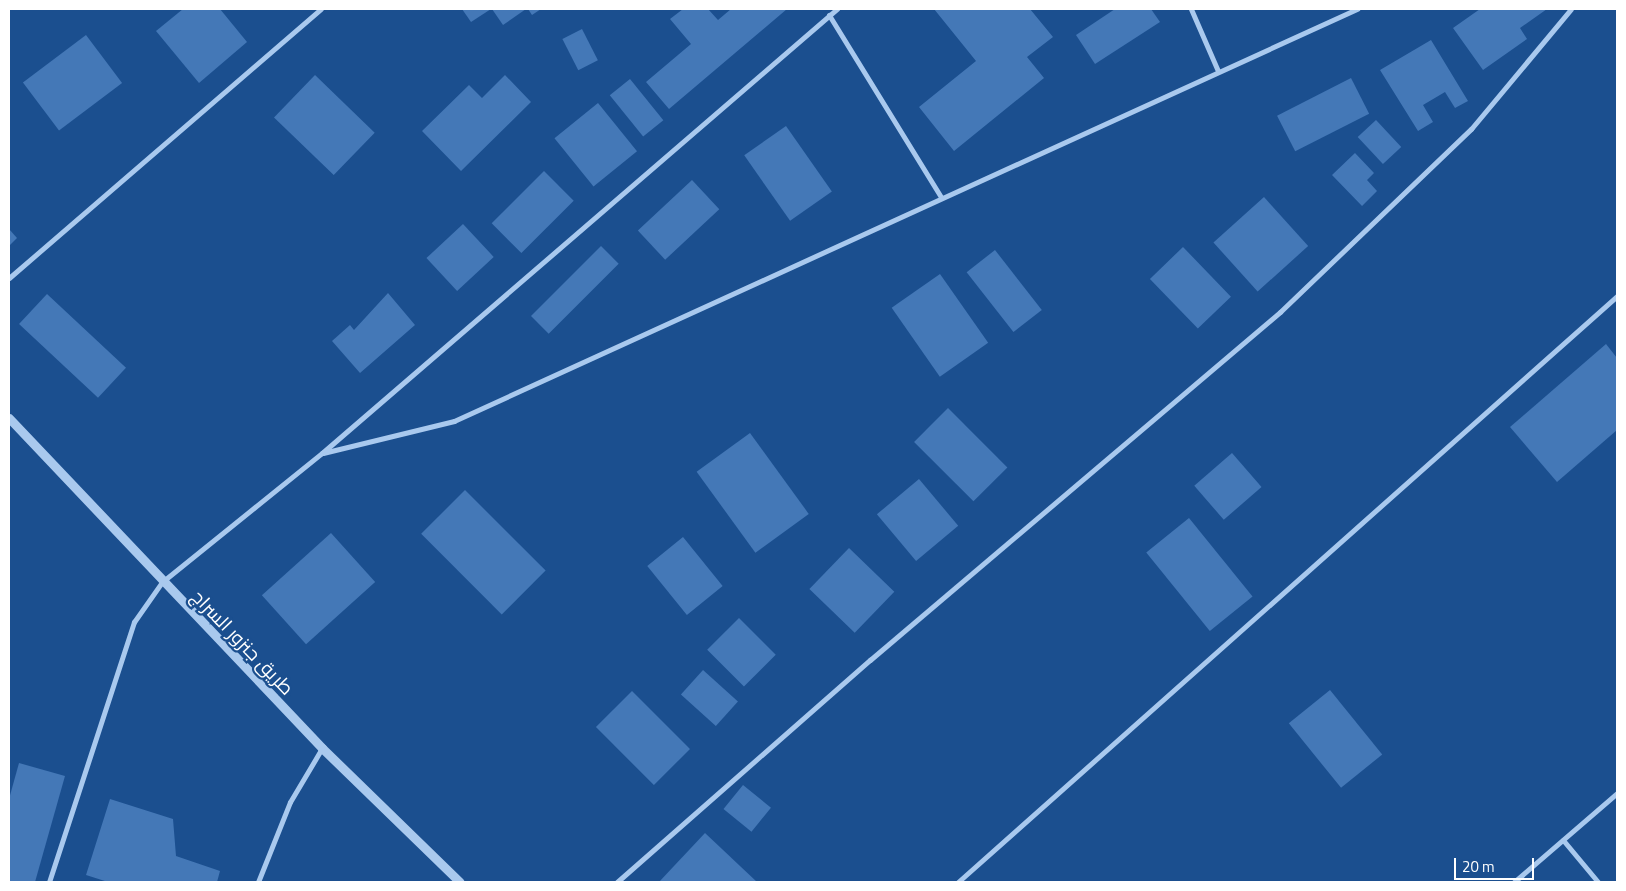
<!DOCTYPE html>
<meta charset="utf-8">
<style>
body{margin:0}
#map{position:relative;width:1626px;height:891px;overflow:hidden;background:#1b4f8f;font-family:"Titillium Web",Cairo,sans-serif}
div>[style]{position:absolute}
[style*='--x']{left:calc(var(--x)*1px);top:calc(var(--y)*1px);width:calc(var(--w)*1px);rotate:calc(var(--a)*1deg)}
.building>*{inset:0;background:#4478b7;transform-origin:0 0}
.minor>*{height:5px;margin:-2.5px;padding:0 2.5px;transform-origin:2.5px;border-radius:2.5px;background:#a9c9ee}
.tertiary>*{height:9px;margin:-4.5px;padding:0 4.5px;transform-origin:4.5px;border-radius:4.5px;background:#a9c9ee}
span{translate:-50% -50%;white-space:nowrap;text-align:center;line-height:1.15;-webkit-text-stroke:4.5px #1b4f8f;paint-order:stroke}
.street-label{font-size:19px;color:#fff}
.frame{position:absolute;inset:0;border:10px solid #fff;pointer-events:none}
.scale{position:absolute;left:1454px;top:858px;width:80px;height:22px;box-sizing:border-box;border:2px solid #fff;border-top:0;padding-left:6px;font-size:15px;line-height:18px;white-space:nowrap;color:#fff;-webkit-text-stroke:4px #1b4f8f;paint-order:stroke}
</style>
<div id="map">
<div class="building">
<div style="clip-path:polygon(183px 9px,220px 9px,247px 42px,199px 83px,156px 31px)"></div>
<div style="clip-path:polygon(462px 9px,491px 9px,471px 22px)"></div>
<div style="clip-path:polygon(492px 9px,526px 9px,503px 25px)"></div>
<div style="clip-path:polygon(528px 9px,541px 9px,532px 15px)"></div>
<div style="clip-path:polygon(683px 9px,708px 9px,718px 20px,731px 9px,787px 9px,669px 109px,646px 82px,691px 44px,670px 19px)"></div>
<div style="clip-path:polygon(934px 9px,1030px 9px,1053px 37px,1027px 57px,1044px 78px,954px 151px,919px 107px,976px 61px)"></div>
<div style="clip-path:polygon(1115px 9px,1151px 9px,1160px 22px,1095px 64px,1076px 35px)"></div>
<div style="clip-path:polygon(1480px 9px,1547px 9px,1520px 28px,1527px 39px,1483px 70px,1453px 28px)"></div>
<div style="left:582px;top:29px;width:35px;height:22px;rotate:63deg"></div>
<div style="left:86px;top:35px;width:60px;height:79px;rotate:53deg"></div>
<div style="clip-path:polygon(1431px 40px,1468px 101px,1455px 108px,1445px 92px,1423px 105px,1433px 122px,1418px 131px,1380px 70px)"></div>
<div style="left:315px;top:75px;width:83px;height:59px;rotate:44deg"></div>
<div style="clip-path:polygon(505px 75px,531px 102px,461px 171px,422px 131px,469px 85px,482px 98px)"></div>
<div style="left:1351px;top:78px;width:40px;height:83px;rotate:63deg"></div>
<div style="left:630px;top:79px;width:53px;height:26px;rotate:51deg"></div>
<div style="left:598px;top:103px;width:62px;height:56px;rotate:51deg"></div>
<div style="left:1376px;top:120px;width:37px;height:25px;rotate:47deg"></div>
<div style="left:786px;top:126px;width:80px;height:51px;rotate:55deg"></div>
<div style="clip-path:polygon(1355px 153px,1374px 173px,1367px 180px,1377px 191px,1362px 206px,1332px 175px)"></div>
<div style="left:544px;top:171px;width:42px;height:74px;rotate:45deg"></div>
<div style="left:692px;top:180px;width:40px;height:74px;rotate:47deg"></div>
<div style="left:1264px;top:197px;width:66px;height:68px;rotate:48deg"></div>
<div style="left:463px;top:224px;width:45px;height:50px;rotate:47deg"></div>
<div style="clip-path:polygon(9px 229px,17px 238px,9px 246px)"></div>
<div style="left:601px;top:246px;width:25px;height:99px;rotate:45deg"></div>
<div style="left:1183px;top:247px;width:69px;height:46px;rotate:46deg"></div>
<div style="left:995px;top:250px;width:76px;height:36px;rotate:52deg"></div>
<div style="left:940px;top:274px;width:84px;height:59px;rotate:55deg"></div>
<div style="clip-path:polygon(388px 293px,415px 325px,360px 373px,332px 341px,350px 325px,354px 330px)"></div>
<div style="left:47px;top:294px;width:108px;height:41px;rotate:43deg"></div>
<div style="clip-path:polygon(1606px 344px,1617px 358px,1617px 430px,1557px 482px,1510px 427px)"></div>
<div style="left:948px;top:408px;width:84px;height:48px;rotate:45deg"></div>
<div style="left:750px;top:433px;width:100px;height:66px;rotate:54deg"></div>
<div style="left:1232px;top:453px;width:45px;height:50px;rotate:49deg"></div>
<div style="left:919px;top:479px;width:61px;height:55px;rotate:50deg"></div>
<div style="left:465px;top:490px;width:114px;height:62px;rotate:45deg"></div>
<div style="left:1189px;top:518px;width:101px;height:55px;rotate:51deg"></div>
<div style="left:331px;top:533px;width:66px;height:93px;rotate:48deg"></div>
<div style="left:683px;top:537px;width:63px;height:46px;rotate:51deg"></div>
<div style="left:849px;top:548px;width:63px;height:57px;rotate:44deg"></div>
<div style="left:739px;top:618px;width:52px;height:45px;rotate:45deg"></div>
<div style="left:703px;top:670px;width:47px;height:33px;rotate:42deg"></div>
<div style="left:1330px;top:690px;width:83px;height:53px;rotate:51deg"></div>
<div style="left:632px;top:691px;width:82px;height:51px;rotate:45deg"></div>
<div style="clip-path:polygon(19px 763px,65px 776px,35px 882px,9px 882px,9px 799px)"></div>
<div style="left:743px;top:785px;width:36px;height:31px;rotate:39deg"></div>
<div style="clip-path:polygon(110px 799px,173px 819px,176px 856px,220px 871px,217px 882px,108px 882px,86px 875px)"></div>
<div style="clip-path:polygon(705px 833px,757px 882px,659px 882px)"></div>
</div>
<div class="minor">
<div style="--x:1191;--y:9;--w:68;--a:66.5"></div>
<div style="--x:829;--y:15;--w:214;--a:58.4"></div>
<div style="--x:9;--y:278;--w:412;--a:-40.8"></div>
<div style="--x:323;--y:453;--w:135;--a:-13.7"></div>
<div style="--x:454;--y:421;--w:993;--a:-24.53"></div>
<div style="--x:1563;--y:840;--w:55;--a:50.2"></div>
<div style="--x:49;--y:882;--w:274;--a:-71.9"></div>
<div style="--x:134;--y:622;--w:49;--a:-55"></div>
<div style="--x:162;--y:582;--w:206;--a:-38.9"></div>
<div style="--x:322;--y:453;--w:680;--a:-40.77"></div>
<div style="--x:258;--y:882;--w:86;--a:-68.2"></div>
<div style="--x:290;--y:802;--w:63;--a:-59.3"></div>
<div style="--x:617;--y:882;--w:337;--a:-41.3"></div>
<div style="--x:870;--y:660;--w:538;--a:-40.32"></div>
<div style="--x:1280;--y:312;--w:265;--a:-43.8"></div>
<div style="--x:1471;--y:129;--w:156;--a:-50.2"></div>
<div style="--x:958;--y:882;--w:882;--a:-41.64"></div>
<div style="--x:1514;--y:882;--w:136;--a:-40.8"></div>
</div>
<div class="tertiary">
<div style="--x:9;--y:418;--w:455;--a:46.5"></div>
<div style="--x:322;--y:748;--w:192;--a:44.2"></div>
</div>
<div class="street-label">
<span style="left:243px;top:642px;rotate:46deg">طريق جنزور السراج</span>
</div>
<div class="frame"></div>
<div class="scale">20 m</div>
</div>
